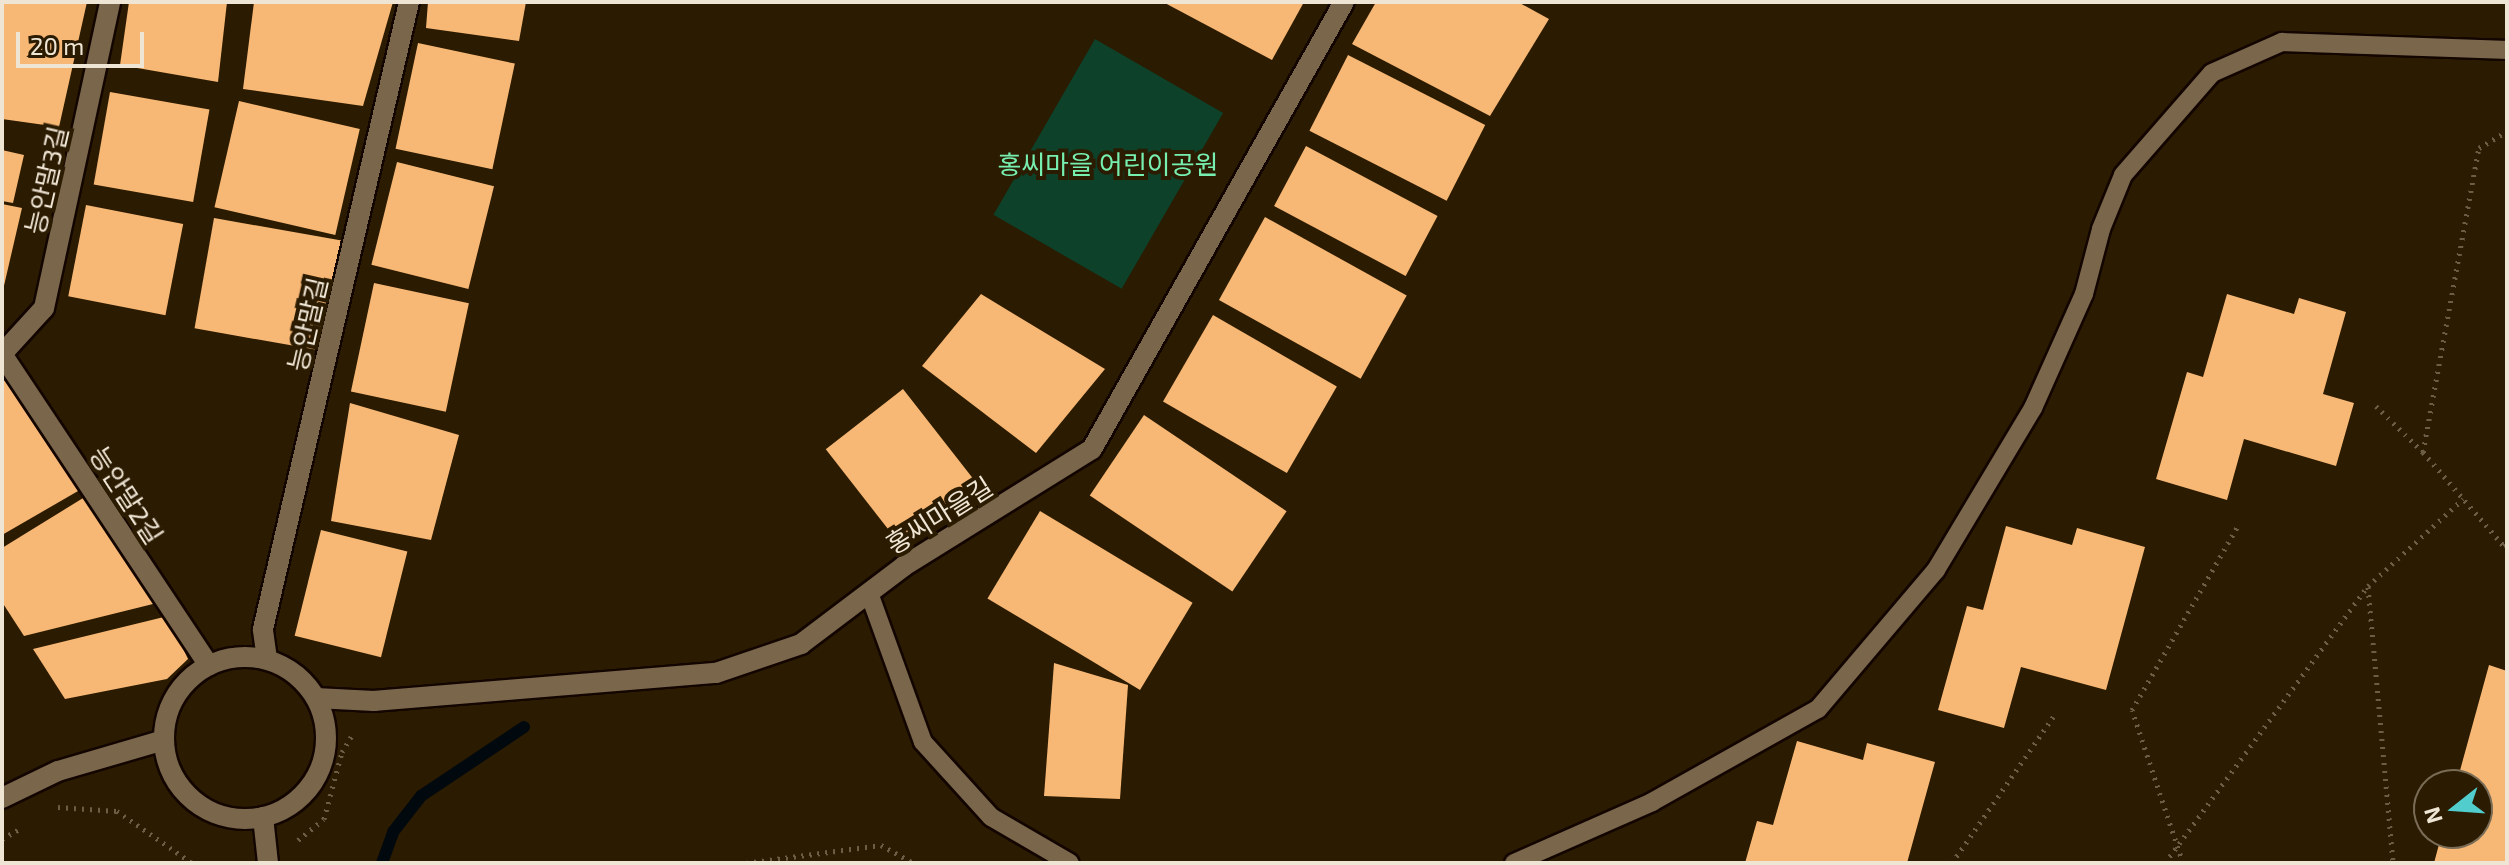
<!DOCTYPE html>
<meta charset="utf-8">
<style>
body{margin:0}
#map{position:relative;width:2509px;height:865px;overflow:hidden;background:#2b1b01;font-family:"Exo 2","Noto Sans KR",sans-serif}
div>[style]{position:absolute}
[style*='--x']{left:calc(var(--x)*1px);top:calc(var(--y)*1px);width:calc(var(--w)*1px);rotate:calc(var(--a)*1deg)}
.green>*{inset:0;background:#0e4129;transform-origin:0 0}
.stream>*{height:12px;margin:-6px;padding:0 6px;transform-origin:6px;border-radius:6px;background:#01090e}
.building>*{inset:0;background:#f7b775;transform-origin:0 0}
.path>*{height:5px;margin-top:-2.5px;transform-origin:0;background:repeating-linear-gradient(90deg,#6b5d46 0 2px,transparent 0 8px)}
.roads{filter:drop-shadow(2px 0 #130500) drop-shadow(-2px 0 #130500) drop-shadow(0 2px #130500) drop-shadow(0 -2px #130500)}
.lane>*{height:18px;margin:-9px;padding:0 9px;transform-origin:9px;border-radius:9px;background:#7a674b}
.street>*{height:20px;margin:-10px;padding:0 10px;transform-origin:10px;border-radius:10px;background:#7a674b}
.street>.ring{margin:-10px;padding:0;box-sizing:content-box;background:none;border:20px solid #7a674b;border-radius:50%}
span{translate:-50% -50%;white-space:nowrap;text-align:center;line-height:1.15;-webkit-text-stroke:8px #2b1b01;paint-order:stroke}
.park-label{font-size:26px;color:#76efb0}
.street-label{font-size:26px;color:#efe5d5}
.frame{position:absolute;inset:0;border:4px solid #efe5d5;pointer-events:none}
.north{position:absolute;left:2413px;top:769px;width:80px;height:80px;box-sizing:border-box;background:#2b1b01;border:2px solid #796c56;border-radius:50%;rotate:253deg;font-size:22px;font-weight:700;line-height:32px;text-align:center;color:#efe5d5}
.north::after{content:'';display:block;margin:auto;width:28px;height:36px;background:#52cdcd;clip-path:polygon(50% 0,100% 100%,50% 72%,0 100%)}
.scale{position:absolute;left:16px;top:32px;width:128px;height:36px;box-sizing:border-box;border:4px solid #efe5d5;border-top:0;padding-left:10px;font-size:24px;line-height:28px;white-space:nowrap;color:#efe5d5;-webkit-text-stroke:6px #2b1b01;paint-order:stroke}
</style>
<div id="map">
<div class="green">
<div style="left:1095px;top:39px;width:148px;height:203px;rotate:30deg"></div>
</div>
<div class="stream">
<div style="--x:382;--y:863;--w:33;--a:-70"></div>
<div style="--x:393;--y:832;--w:46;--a:-52.1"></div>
<div style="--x:421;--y:796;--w:124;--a:-33.8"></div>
</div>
<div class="building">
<div style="clip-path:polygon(2px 2px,87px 2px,59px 127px,2px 119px)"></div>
<div style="clip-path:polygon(129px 2px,227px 2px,218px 82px,120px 65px)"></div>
<div style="clip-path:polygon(254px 2px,393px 2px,363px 106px,243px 89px)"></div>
<div style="clip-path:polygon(428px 2px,526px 2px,519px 41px,426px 28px)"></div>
<div style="clip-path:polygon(1163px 2px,1304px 2px,1272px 60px)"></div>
<div style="clip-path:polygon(1376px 2px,1518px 2px,1549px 19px,1490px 116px,1352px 44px)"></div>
<div style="left:418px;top:43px;width:99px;height:108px;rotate:12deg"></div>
<div style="left:1348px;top:55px;width:154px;height:85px;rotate:27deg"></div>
<div style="left:110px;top:92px;width:101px;height:94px;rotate:10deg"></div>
<div style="left:239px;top:101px;width:124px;height:109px;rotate:13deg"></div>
<div style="left:1306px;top:146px;width:149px;height:68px;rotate:28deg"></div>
<div style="clip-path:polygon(2px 150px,24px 155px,13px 203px,2px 201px)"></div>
<div style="left:397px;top:162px;width:100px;height:106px;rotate:14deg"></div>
<div style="clip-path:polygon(2px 204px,22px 208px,3px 290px,2px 290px)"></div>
<div style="left:86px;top:205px;width:99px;height:93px;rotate:11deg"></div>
<div style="left:1265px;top:217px;width:162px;height:95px;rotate:29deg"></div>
<div style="left:214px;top:218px;width:131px;height:112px;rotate:10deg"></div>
<div style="left:374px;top:283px;width:97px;height:111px;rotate:12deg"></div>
<div style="clip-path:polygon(981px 294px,1105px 369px,1036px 453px,922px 366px)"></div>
<div style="clip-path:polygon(2227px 294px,2294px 314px,2299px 298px,2346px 312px,2323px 394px,2354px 403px,2336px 466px,2244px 439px,2227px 500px,2156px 479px,2187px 372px,2203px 377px)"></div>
<div style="left:1213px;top:315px;width:143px;height:100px;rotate:30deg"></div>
<div style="clip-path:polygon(8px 378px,85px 487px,2px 535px,2px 382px)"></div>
<div style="left:903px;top:389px;width:120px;height:98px;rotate:52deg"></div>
<div style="clip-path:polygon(350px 403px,459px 435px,431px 540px,331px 521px)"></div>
<div style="left:1144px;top:415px;width:172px;height:97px;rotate:34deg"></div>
<div style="clip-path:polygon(88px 495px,157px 603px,24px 636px,2px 602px,2px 548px)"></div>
<div style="left:1040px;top:511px;width:178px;height:102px;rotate:31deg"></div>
<div style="clip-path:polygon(2006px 526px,2072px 545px,2077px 528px,2145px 547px,2106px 690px,2021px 667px,2004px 728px,1938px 710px,1967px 606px,1983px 610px)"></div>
<div style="left:321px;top:530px;width:89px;height:109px;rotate:14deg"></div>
<div style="clip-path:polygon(168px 616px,188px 659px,167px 679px,65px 699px,33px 649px)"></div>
<div style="clip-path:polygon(1054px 663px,1128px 685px,1120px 799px,1044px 796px)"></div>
<div style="clip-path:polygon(2489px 665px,2507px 671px,2507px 863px,2434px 863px,2442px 833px,2477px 833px,2477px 785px,2456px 785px)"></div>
<div style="clip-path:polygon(1797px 741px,1863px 760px,1867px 743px,1935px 762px,1907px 863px,1745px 863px,1757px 821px,1773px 825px)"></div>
</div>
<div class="path">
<div style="--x:2376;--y:406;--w:66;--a:44.4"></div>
<div style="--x:2423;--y:452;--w:309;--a:-79.6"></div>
<div style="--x:2479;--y:148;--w:33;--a:-31"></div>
<div style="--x:2423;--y:452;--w:123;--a:49.3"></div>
<div style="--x:2503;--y:545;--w:4;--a:-27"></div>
<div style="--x:2368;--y:587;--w:277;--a:84.8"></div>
<div style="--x:58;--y:807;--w:59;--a:3.9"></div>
<div style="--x:117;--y:811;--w:91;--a:34.7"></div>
<div style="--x:2;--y:839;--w:22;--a:-30"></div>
<div style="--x:298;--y:840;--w:33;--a:-39"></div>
<div style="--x:324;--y:819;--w:69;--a:-75"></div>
<div style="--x:342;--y:752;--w:23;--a:-59"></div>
<div style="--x:746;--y:863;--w:136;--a:-7.6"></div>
<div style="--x:881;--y:845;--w:38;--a:29"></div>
<div style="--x:1952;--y:863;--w:178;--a:-55.3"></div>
<div style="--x:2165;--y:863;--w:343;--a:-53.8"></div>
<div style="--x:2368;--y:586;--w:129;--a:-42.5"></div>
<div style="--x:2183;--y:863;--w:161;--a:-108.4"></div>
<div style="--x:2132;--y:710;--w:212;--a:-60.1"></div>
</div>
<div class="roads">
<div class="lane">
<div style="--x:869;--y:593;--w:158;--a:70.1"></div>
<div style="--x:923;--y:742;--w:101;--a:47.8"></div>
<div style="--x:991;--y:817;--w:91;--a:30.2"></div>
<div style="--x:1514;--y:863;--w:151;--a:-23.8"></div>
<div style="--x:1652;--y:802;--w:190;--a:-29.3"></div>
<div style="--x:1818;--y:709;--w:182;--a:-49.7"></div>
<div style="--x:1936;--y:570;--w:189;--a:-59.1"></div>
<div style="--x:2033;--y:408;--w:125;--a:-65.9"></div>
<div style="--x:2084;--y:294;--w:67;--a:-75.3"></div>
<div style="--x:2101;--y:229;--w:58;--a:-67.8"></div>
<div style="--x:2123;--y:175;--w:135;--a:-48.9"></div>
<div style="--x:2212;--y:73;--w:77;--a:-23.9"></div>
<div style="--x:2282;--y:42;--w:225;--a:2"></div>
</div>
<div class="street">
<div style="--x:2;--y:354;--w:62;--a:-47.6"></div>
<div style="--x:44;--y:308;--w:313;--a:-77.8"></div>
<div style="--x:2;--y:354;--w:374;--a:56.4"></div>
<div class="ring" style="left:164px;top:657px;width:142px;height:142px"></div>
<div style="--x:267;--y:659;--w:30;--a:-98"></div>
<div style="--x:263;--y:629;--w:644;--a:-76.89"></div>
<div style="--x:316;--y:698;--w:58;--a:3"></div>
<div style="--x:374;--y:701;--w:343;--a:-4.7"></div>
<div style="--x:716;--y:673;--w:90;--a:-18.8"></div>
<div style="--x:801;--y:644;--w:129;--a:-37.1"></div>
<div style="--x:904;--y:566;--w:221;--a:-31.9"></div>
<div style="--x:1092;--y:449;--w:513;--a:-60.59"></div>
<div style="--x:2;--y:798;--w:62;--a:-25.7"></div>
<div style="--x:58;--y:771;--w:110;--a:-16.3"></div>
<div style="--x:263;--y:817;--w:46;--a:83.8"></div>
</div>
</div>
<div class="park-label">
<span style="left:1108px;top:164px">홍씨마을 어린이공원</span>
</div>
<div class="street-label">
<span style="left:46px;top:180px;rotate:-77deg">능안말3길</span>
<span style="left:307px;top:324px;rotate:-77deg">능안말길</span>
<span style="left:127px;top:495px;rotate:57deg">능안말2길</span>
<span style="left:939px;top:515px;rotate:-32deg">홍씨마을길</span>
</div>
<div class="frame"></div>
<div class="north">N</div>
<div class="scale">20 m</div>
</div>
